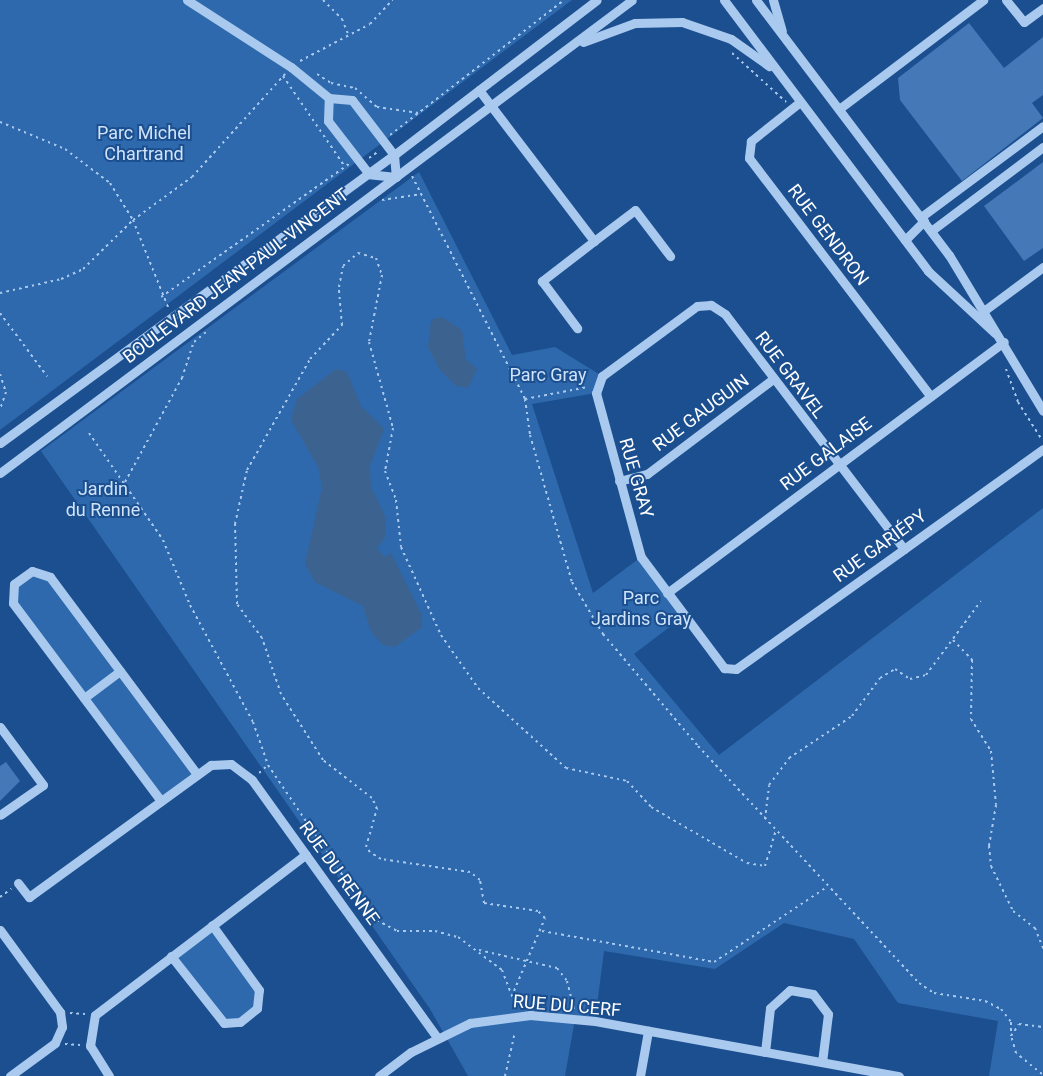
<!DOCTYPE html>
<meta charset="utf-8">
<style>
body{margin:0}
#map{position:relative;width:1043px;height:1076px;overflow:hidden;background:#1b4f8f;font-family:Roboto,sans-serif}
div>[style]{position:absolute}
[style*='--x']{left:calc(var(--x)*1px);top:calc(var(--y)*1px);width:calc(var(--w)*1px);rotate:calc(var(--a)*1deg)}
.green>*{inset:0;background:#2e69ad}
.water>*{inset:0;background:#3c6290}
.building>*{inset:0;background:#4478b7}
.path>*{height:2px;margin-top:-1px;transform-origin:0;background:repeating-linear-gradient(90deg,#a9c9ee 0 2.5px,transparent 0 6.5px)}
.minor>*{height:9px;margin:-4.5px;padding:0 4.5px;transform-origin:4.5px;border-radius:4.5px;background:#a9c9ee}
span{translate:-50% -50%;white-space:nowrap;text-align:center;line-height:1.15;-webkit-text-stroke:4px #1b4f8f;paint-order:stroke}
.park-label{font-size:18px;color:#cfe3fa}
.street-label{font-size:18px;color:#fff}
</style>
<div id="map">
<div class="green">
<div style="clip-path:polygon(0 0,572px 0,0 430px)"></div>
<div style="clip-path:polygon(419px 172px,512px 355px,555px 347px,602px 376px,596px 393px,532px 404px,593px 593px,641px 557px,684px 616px,634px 654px,719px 755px,1043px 508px,1043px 1076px,989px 1076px,998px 1021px,898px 1003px,854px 939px,784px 923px,715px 969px,604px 951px,595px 1021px,575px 1019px,565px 1076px,468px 1076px,430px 1009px,41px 451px)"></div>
<div style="clip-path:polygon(32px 571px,50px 577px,197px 774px,161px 801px,13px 603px,14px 584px)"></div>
<div style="clip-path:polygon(212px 925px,259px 990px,257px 1008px,240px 1022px,224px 1023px,171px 956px)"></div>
</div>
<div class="water">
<div style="clip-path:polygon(442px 317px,462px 330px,466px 360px,477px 369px,468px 388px,456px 386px,440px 370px,428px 347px,431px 320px)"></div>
<div style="clip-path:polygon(336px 369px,347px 372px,361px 406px,384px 429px,370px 466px,371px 487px,386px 518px,385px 537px,377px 549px,385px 557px,391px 553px,422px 615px,422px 627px,395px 647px,383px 645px,371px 632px,363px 606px,315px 582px,305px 564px,322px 487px,318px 467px,291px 420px,297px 399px)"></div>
</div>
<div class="building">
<div style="clip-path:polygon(969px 23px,1004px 68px,1043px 37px,1043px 95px,1032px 103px,1043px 118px,962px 181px,900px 100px,898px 78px)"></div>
<div style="clip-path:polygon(1043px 162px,1043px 248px,1024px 261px,984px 206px)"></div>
<div style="clip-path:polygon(6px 762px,20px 781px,0 801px,0 766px)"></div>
</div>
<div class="path">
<div style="--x:323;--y:0;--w:27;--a:45"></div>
<div style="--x:342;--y:19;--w:18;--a:68"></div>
<div style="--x:732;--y:53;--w:73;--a:42.2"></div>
<div style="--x:300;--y:61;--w:79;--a:-27.9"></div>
<div style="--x:370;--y:24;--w:33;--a:-47"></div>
<div style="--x:317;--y:74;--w:17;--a:33"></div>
<div style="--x:331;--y:83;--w:25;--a:12"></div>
<div style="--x:355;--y:88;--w:29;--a:41"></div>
<div style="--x:377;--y:107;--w:42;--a:8.1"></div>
<div style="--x:283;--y:76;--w:110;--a:55.7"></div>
<div style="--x:0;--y:122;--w:70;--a:22.6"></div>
<div style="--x:65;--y:149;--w:56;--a:37.1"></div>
<div style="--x:110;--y:183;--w:44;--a:58.1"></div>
<div style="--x:133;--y:220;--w:94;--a:68.1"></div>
<div style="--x:390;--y:135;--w:220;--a:-37.8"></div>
<div style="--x:369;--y:158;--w:12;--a:-35"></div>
<div style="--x:412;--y:176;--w:250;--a:63.1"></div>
<div style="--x:525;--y:399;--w:64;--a:-10.8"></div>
<div style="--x:382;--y:200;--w:40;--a:-8.5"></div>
<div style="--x:0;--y:293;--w:63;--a:-12.9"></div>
<div style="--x:61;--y:279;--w:24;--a:-24"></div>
<div style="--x:83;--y:269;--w:70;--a:-44.4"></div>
<div style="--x:133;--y:220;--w:73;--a:-36.1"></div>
<div style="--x:192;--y:177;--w:139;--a:-47.9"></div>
<div style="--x:161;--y:297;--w:230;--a:-35.3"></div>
<div style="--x:0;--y:313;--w:79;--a:53.3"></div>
<div style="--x:1006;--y:369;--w:35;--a:70"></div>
<div style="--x:1018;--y:402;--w:45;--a:57.7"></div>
<div style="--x:0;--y:374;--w:19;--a:72"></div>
<div style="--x:6;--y:392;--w:18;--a:109"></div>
<div style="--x:525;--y:399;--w:36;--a:82"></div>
<div style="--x:530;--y:435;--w:153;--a:74.1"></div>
<div style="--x:572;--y:582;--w:61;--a:59.2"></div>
<div style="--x:603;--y:634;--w:147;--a:49.7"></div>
<div style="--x:698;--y:746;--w:324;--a:47"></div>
<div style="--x:919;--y:983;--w:18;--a:34"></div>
<div style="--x:934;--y:993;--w:52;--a:8.9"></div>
<div style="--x:985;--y:1001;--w:18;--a:27"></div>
<div style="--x:1001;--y:1009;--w:16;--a:52"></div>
<div style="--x:1011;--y:1022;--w:14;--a:90"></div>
<div style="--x:89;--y:433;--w:130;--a:55.3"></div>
<div style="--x:163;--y:540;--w:70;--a:67.4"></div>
<div style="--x:190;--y:605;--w:133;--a:61.7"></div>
<div style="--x:253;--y:722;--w:46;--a:70.8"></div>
<div style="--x:268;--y:765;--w:184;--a:55.9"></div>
<div style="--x:371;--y:917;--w:30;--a:28"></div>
<div style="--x:397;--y:931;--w:38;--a:0"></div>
<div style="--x:435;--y:931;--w:24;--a:15"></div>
<div style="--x:458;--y:937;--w:55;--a:36.9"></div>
<div style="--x:502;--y:970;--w:34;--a:69"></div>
<div style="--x:125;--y:482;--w:119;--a:-61.3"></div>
<div style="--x:182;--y:378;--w:38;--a:-72"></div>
<div style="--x:194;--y:342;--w:16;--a:-40"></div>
<div style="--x:953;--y:640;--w:28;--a:46"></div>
<div style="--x:972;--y:660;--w:59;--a:91"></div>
<div style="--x:971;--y:719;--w:38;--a:58"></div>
<div style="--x:991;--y:751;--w:54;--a:84.7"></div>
<div style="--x:996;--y:805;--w:42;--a:99.7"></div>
<div style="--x:989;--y:846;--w:20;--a:84"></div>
<div style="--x:991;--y:866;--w:50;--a:63.9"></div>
<div style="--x:1013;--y:911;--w:28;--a:38"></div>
<div style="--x:1035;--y:928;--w:22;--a:68"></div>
<div style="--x:259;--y:773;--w:12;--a:-42"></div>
<div style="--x:765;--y:819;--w:34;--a:-83"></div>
<div style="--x:769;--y:785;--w:34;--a:-53"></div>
<div style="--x:789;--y:758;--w:76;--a:-33.7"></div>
<div style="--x:852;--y:716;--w:47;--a:-53.6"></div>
<div style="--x:880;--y:678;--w:17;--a:-31"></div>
<div style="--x:895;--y:669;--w:18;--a:34"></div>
<div style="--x:910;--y:679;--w:16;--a:-14"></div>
<div style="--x:926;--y:675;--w:92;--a:-53.4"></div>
<div style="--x:0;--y:897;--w:14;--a:-36"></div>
<div style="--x:542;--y:931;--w:175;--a:10.2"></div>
<div style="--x:714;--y:962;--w:136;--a:-33.6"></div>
<div style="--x:479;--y:950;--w:80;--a:13"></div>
<div style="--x:557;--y:968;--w:16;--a:52"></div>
<div style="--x:567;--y:981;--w:29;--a:76"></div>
<div style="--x:514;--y:991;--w:79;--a:-67"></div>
<div style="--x:545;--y:918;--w:10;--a:-135"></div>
<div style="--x:538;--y:911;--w:55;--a:-171.6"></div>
<div style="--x:484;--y:903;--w:23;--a:-100"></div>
<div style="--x:480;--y:880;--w:13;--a:-141"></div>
<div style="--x:470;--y:872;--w:90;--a:-171.7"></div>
<div style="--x:381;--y:859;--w:13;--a:-148"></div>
<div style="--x:370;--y:852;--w:6;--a:-129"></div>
<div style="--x:366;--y:847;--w:40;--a:-74"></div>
<div style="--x:377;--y:809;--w:12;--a:-114"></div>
<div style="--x:372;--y:798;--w:62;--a:-142.2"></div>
<div style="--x:323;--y:760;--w:78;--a:-122.5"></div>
<div style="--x:281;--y:694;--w:59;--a:-108.7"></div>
<div style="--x:262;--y:638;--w:42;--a:-126.3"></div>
<div style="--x:237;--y:604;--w:80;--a:-91.4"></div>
<div style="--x:235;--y:524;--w:55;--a:-77.5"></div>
<div style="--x:247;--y:470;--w:128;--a:-60.4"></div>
<div style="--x:310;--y:359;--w:47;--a:-46.7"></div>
<div style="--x:342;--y:325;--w:38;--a:-95"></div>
<div style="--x:339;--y:287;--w:21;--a:-79"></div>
<div style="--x:343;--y:266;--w:20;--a:-41"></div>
<div style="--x:358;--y:253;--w:19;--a:16"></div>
<div style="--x:376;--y:258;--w:18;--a:71"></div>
<div style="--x:382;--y:275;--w:68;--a:101"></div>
<div style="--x:369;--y:342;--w:89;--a:74.4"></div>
<div style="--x:393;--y:428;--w:44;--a:100.5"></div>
<div style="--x:385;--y:471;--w:31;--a:69"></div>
<div style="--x:396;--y:500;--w:47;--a:83.9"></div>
<div style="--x:401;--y:547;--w:97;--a:65.6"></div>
<div style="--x:441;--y:635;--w:65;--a:55.1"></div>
<div style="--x:478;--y:688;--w:119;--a:42.3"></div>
<div style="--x:566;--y:768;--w:62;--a:12"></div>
<div style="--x:627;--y:781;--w:35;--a:47"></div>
<div style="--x:651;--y:807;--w:111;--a:30.3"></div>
<div style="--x:747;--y:863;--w:18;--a:9"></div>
<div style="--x:765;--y:866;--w:38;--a:-73"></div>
<div style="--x:70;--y:1013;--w:15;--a:4"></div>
<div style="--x:65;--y:1044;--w:15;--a:4"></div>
<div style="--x:1042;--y:1074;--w:33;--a:-141"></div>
<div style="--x:1016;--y:1053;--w:18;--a:-106"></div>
<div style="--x:1011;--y:1036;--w:14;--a:-56"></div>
<div style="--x:1019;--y:1024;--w:24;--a:7"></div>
<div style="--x:505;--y:1076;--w:45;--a:-77.2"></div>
</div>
<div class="minor">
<div style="--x:187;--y:0;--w:124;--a:32.8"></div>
<div style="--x:291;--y:67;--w:49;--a:39.2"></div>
<div style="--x:329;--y:98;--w:23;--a:5"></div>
<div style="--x:352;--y:100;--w:69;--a:52.6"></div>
<div style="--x:394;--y:155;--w:22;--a:85"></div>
<div style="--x:396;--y:177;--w:27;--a:-174"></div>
<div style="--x:369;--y:174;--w:67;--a:-127.7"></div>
<div style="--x:328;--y:121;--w:23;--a:-88"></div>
<div style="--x:724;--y:0;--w:339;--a:53"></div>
<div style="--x:928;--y:271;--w:91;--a:42.8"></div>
<div style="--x:756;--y:0;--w:320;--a:52.9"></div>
<div style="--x:949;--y:255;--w:182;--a:58.9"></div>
<div style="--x:773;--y:0;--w:32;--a:74"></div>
<div style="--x:1006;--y:0;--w:28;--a:51"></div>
<div style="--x:1024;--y:22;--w:24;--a:-36"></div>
<div style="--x:583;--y:42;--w:55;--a:-20.1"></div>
<div style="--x:635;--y:23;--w:47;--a:-1.2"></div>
<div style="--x:682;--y:22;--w:52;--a:19.1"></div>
<div style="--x:731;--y:39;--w:47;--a:35.4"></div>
<div style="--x:479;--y:90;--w:190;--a:52.7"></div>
<div style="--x:594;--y:241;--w:66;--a:142.4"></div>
<div style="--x:542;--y:281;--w:59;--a:53.3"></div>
<div style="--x:800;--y:102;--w:63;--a:141.5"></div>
<div style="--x:751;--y:141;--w:17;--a:97"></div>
<div style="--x:749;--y:158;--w:299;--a:52.7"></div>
<div style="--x:839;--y:109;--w:181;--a:-37.1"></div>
<div style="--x:921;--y:217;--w:152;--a:-36.7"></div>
<div style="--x:931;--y:231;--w:140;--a:-36.9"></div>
<div style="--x:905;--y:240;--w:27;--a:-45"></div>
<div style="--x:594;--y:241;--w:51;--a:-37.1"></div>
<div style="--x:635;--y:210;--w:58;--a:52.7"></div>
<div style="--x:985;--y:310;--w:72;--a:-36.6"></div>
<div style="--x:0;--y:443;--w:488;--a:-36.2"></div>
<div style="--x:394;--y:155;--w:255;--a:-37.4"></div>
<div style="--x:0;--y:473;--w:789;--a:-36.81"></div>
<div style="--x:619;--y:481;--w:29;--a:-14"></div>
<div style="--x:647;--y:474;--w:158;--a:-37"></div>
<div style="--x:904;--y:549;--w:295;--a:-127.3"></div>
<div style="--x:725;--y:314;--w:17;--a:-147"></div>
<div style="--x:711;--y:305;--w:14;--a:176"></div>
<div style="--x:697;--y:306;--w:118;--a:143.6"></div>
<div style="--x:602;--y:376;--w:18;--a:109"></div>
<div style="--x:596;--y:393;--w:170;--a:74.7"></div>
<div style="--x:641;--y:557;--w:139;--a:53.2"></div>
<div style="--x:724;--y:668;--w:12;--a:5"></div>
<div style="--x:736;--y:669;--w:206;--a:-35.5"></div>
<div style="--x:904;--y:549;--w:171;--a:-35.7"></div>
<div style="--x:667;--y:593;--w:420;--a:-36.7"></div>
<div style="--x:84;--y:698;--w:45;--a:-36.9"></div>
<div style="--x:0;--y:727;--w:72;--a:53.4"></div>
<div style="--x:43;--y:785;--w:52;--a:145.1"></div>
<div style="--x:161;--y:801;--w:247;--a:-126.8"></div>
<div style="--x:13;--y:603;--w:19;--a:-87"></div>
<div style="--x:14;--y:584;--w:22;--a:-36"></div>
<div style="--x:32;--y:571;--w:19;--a:18"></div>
<div style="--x:50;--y:577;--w:246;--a:53.3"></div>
<div style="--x:18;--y:883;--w:18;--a:52"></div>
<div style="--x:29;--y:897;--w:225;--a:-36"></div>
<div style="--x:211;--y:765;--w:20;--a:-3"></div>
<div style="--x:231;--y:764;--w:26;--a:37"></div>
<div style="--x:252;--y:780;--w:317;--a:54.3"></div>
<div style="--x:0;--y:930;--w:102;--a:53.8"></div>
<div style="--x:60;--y:1012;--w:15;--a:82"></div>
<div style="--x:62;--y:1027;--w:17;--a:114"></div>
<div style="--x:55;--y:1043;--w:56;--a:143.7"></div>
<div style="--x:171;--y:956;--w:85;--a:51.7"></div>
<div style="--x:224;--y:1023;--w:16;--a:-4"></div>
<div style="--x:240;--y:1022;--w:22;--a:-39"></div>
<div style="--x:257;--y:1008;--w:18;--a:-84"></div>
<div style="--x:259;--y:990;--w:80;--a:-125.9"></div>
<div style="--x:765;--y:1052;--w:44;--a:-83.5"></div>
<div style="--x:770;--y:1008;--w:27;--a:-42"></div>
<div style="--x:790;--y:990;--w:23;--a:10"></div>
<div style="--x:813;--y:994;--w:25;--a:53"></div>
<div style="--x:828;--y:1014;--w:48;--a:97.1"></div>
<div style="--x:109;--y:1076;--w:36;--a:-122"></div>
<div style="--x:90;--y:1046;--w:31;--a:-81"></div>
<div style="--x:95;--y:1015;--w:265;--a:-37.3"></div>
<div style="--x:379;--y:1076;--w:40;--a:-37"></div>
<div style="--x:411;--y:1052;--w:66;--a:-26.2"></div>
<div style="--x:470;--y:1023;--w:61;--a:-7.6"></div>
<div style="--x:530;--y:1015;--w:65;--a:5.3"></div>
<div style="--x:595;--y:1021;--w:309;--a:10.3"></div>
<div style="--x:640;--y:1076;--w:46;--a:-79.9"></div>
</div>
<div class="park-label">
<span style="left:144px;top:144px">Parc Michel<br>Chartrand</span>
<span style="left:548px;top:375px">Parc Gray</span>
<span style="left:103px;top:500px">Jardin<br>du Renne</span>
<span style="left:641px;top:609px">Parc<br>Jardins Gray</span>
</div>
<div class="street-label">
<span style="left:828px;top:235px;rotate:53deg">RUE GENDRON</span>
<span style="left:236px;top:276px;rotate:-37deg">BOULEVARD JEAN-PAUL-VINCENT</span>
<span style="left:790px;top:375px;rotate:53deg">RUE GRAVEL</span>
<span style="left:701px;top:413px;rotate:-37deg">RUE GAUGUIN</span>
<span style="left:826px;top:454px;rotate:-37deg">RUE GALAISE</span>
<span style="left:636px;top:478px;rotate:74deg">RUE GRAY</span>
<span style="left:880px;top:546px;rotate:-36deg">RUE GARIÉPY</span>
<span style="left:339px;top:873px;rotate:54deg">RUE DU RENNE</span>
<span style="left:567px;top:1006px;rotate:5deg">RUE DU CERF</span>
</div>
</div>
